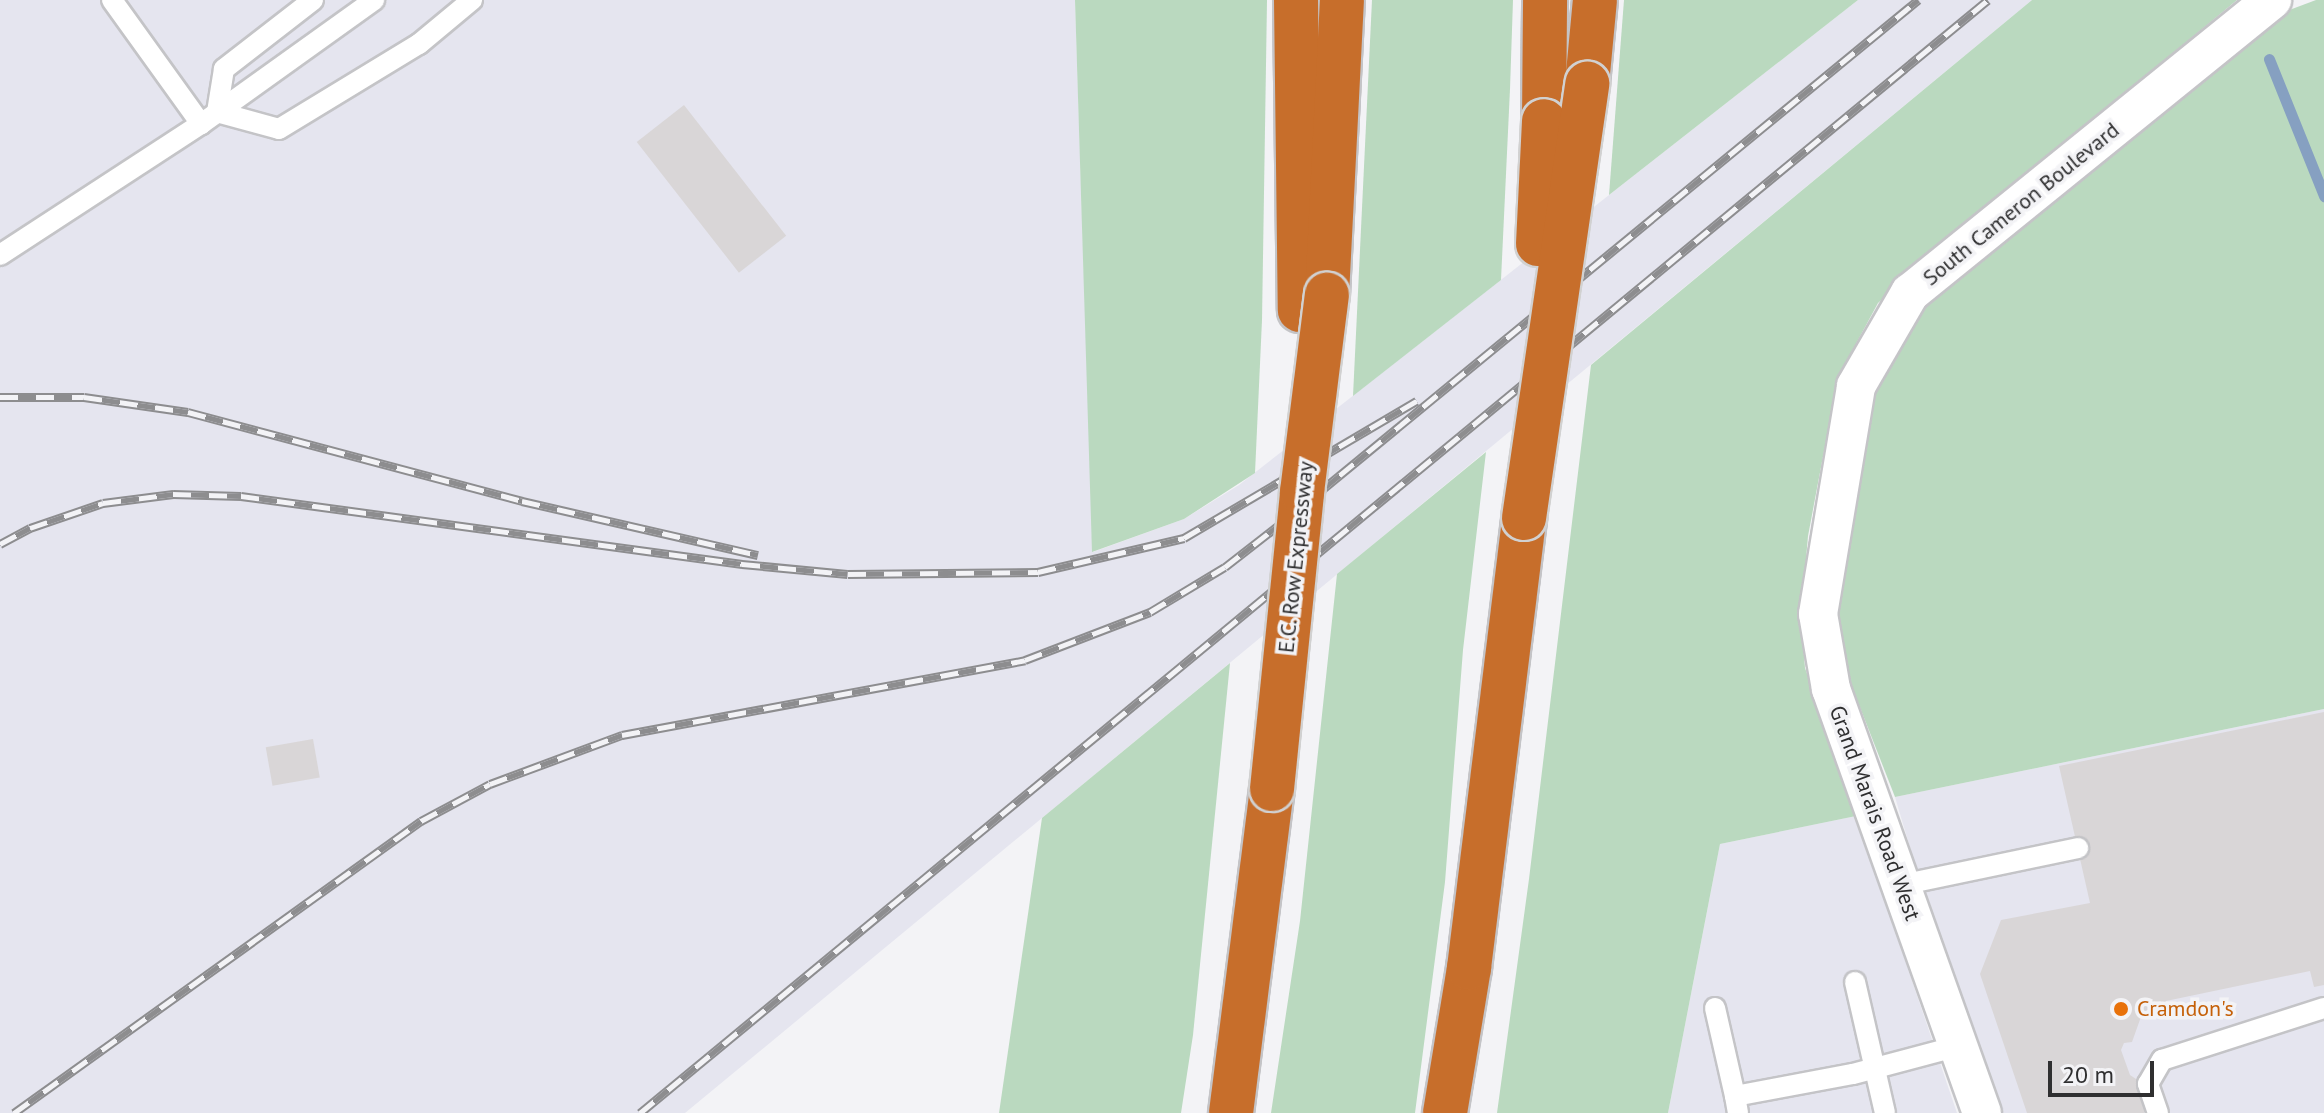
<!DOCTYPE html>
<style>
body{margin:0}
#map{position:relative;width:2324px;height:1113px;overflow:hidden;background:#f3f3f6;font-family:"PT Sans",sans-serif}
div>[style]{position:absolute}
[style*='--x']{left:calc(var(--x)*1px);top:calc(var(--y)*1px);width:calc(var(--w)*1px);rotate:calc(var(--a)*1deg)}
.built>*{inset:0;background:#e5e5ef}
.green>*{inset:0;background:#bad9bf}
.stream>*{height:11px;margin:-5.5px;padding:0 5.5px;transform-origin:5.5px;border-radius:5.5px;background:#86a0c1}
.building>*{inset:0;background:#d9d6d7;transform-origin:0 0}
.roads{filter:drop-shadow(2px 0 #c4c4c7) drop-shadow(-2px 0 #c4c4c7) drop-shadow(0 2px #c4c4c7) drop-shadow(0 -2px #c4c4c7)}
.lane>*{height:20px;margin:-10px;padding:0 10px;transform-origin:10px;border-radius:10px;background:#fff}
.street>*{height:38px;margin:-19px;padding:0 19px;transform-origin:19px;border-radius:19px;background:#fff}
.highway>*{height:44px;margin:-22px;padding:0 22px;transform-origin:22px;border-radius:22px;background:#c76e2b}
.rail>*{height:9px;margin-top:-4.5px;transform-origin:0;background:repeating-linear-gradient(90deg,#f3f3f6 0 18px,#8d8d8f 0 36px);box-sizing:border-box;border-block:2px solid #8d8d8f}
.bridges{filter:drop-shadow(2px 0 #d1d1d1) drop-shadow(-2px 0 #d1d1d1) drop-shadow(0 2px #d1d1d1) drop-shadow(0 -2px #d1d1d1)}
.highway-bridge>*{height:44px;margin:-22px;padding:0 22px;transform-origin:22px;border-radius:22px;background:#c76e2b}
.dots>*{width:22px;height:22px;translate:-50% -50%;box-sizing:border-box;border:4px solid #f3f3f6;border-radius:50%}
span{translate:-50% -50%;white-space:nowrap;text-align:center;line-height:1.15;-webkit-text-stroke:7px #f3f3f6;paint-order:stroke}
.street-label{font-size:22px;color:#2f2f30}
.food-label{font-size:22px;color:#c56008}
.left{translate:0 -50%;text-align:left}
.scale{position:absolute;left:2048px;top:1061px;width:106px;height:36px;box-sizing:border-box;border:4px solid #2f2f30;border-top:0;padding-left:10px;font-size:24px;line-height:28px;white-space:nowrap;color:#2f2f30;-webkit-text-stroke:6px #f3f3f6;paint-order:stroke}
</style>
<div id="map">
<div class="built">
<div style="clip-path:polygon(0 0,1075px 0,1093px 552px,1184px 519px,1239px 485px,1858px 0,2032px 0,685px 1113px,0 1113px)"></div>
<div style="clip-path:polygon(2324px 709px,2324px 1113px,1989px 1113px,1895px 797px)"></div>
<div style="clip-path:polygon(1856px 816px,1957px 1113px,1668px 1113px,1720px 844px)"></div>
</div>
<div class="green">
<div style="clip-path:polygon(1075px 0,1267px 0,1262px 320px,1255px 473px,1184px 519px,1092px 552px)"></div>
<div style="clip-path:polygon(1372px 0,1513px 0,1510px 89px,1501px 280px,1353px 396px)"></div>
<div style="clip-path:polygon(1624px 0,1858px 0,1609px 195px)"></div>
<div style="clip-path:polygon(2032px 0,2237px 0,1939px 247px,1878px 303px,1838px 377px,1808px 536px,1801px 617px,1805px 668px,1856px 816px,1720px 844px,1668px 1113px,1497px 1113px,1529px 879px,1591px 365px)"></div>
<div style="clip-path:polygon(2316px 0,2324px 0,2324px 709px,1895px 797px,1845px 669px,1836px 619px,1866px 400px,1898px 337px,1944px 287px,2284px 12px)"></div>
<div style="clip-path:polygon(1486px 452px,1463px 650px,1445px 882px,1415px 1113px,1271px 1113px,1300px 921px,1337px 574px)"></div>
<div style="clip-path:polygon(1230px 663px,1193px 1035px,1181px 1113px,999px 1113px,1042px 818px)"></div>
</div>
<div class="stream">
<div style="--x:2269;--y:59;--w:148;--a:68.1"></div>
</div>
<div class="building">
<div style="left:684px;top:105px;width:166px;height:60px;rotate:52deg"></div>
<div style="clip-path:polygon(2324px 712px,2324px 985px,2314px 987px,2310px 971px,2166px 1001px,2158px 1012px,2142px 1014px,2132px 1042px,2124px 1043px,2121px 1050px,2130px 1075px,2136px 1079px,2147px 1109px,2144px 1113px,2027px 1113px,1980px 974px,2001px 920px,2090px 903px,2059px 766px)"></div>
<div style="left:313px;top:739px;width:39px;height:48px;rotate:80deg"></div>
</div>
<div class="roads">
<div class="lane">
<div style="--x:112;--y:0;--w:153;--a:54.3"></div>
<div style="--x:313;--y:0;--w:113;--a:142.2"></div>
<div style="--x:224;--y:69;--w:44;--a:99.2"></div>
<div style="--x:217;--y:112;--w:64;--a:15.3"></div>
<div style="--x:279;--y:129;--w:164;--a:-31.3"></div>
<div style="--x:419;--y:44;--w:69;--a:-39.7"></div>
<div style="--x:0;--y:255;--w:240;--a:-33.1"></div>
<div style="--x:201;--y:124;--w:213;--a:-35.6"></div>
<div style="--x:1901;--y:885;--w:181;--a:-11.8"></div>
<div style="--x:1855;--y:982;--w:134;--a:77.1"></div>
<div style="--x:1715;--y:1008;--w:90;--a:77.2"></div>
<div style="--x:1738;--y:1113;--w:17;--a:-100"></div>
<div style="--x:1735;--y:1096;--w:120;--a:-10.6"></div>
<div style="--x:1853;--y:1074;--w:109;--a:-14.9"></div>
<div style="--x:2158;--y:1113;--w:31;--a:-109"></div>
<div style="--x:2148;--y:1084;--w:28;--a:-60"></div>
<div style="--x:2162;--y:1060;--w:170;--a:-17.8"></div>
</div>
<div class="street">
<div style="--x:1982;--y:1113;--w:450;--a:-109.6"></div>
<div style="--x:1831;--y:689;--w:76;--a:-99.8"></div>
<div style="--x:1818;--y:614;--w:231;--a:-80.5"></div>
<div style="--x:1856;--y:386;--w:108;--a:-59.9"></div>
<div style="--x:1910;--y:293;--w:466;--a:-39"></div>
</div>
<div class="highway">
<div style="--x:1296;--y:0;--w:310;--a:89.3"></div>
<div style="--x:1587;--y:84;--w:84;--a:-84.6"></div>
<div style="--x:1544;--y:121;--w:121;--a:-89.5"></div>
<div style="--x:1327;--y:295;--w:295;--a:-87.1"></div>
<div style="--x:1231;--y:1113;--w:327;--a:-82.8"></div>
<div style="--x:1445;--y:1113;--w:147;--a:-80.6"></div>
<div style="--x:1469;--y:968;--w:453;--a:-83"></div>
</div>
</div>
<div class="rail">
<div style="--x:0;--y:397;--w:84;--a:0"></div>
<div style="--x:84;--y:397;--w:105;--a:8.2"></div>
<div style="--x:188;--y:412;--w:346;--a:14.9"></div>
<div style="--x:522;--y:501;--w:242;--a:12.9"></div>
<div style="--x:0;--y:544;--w:34;--a:-28"></div>
<div style="--x:30;--y:528;--w:77;--a:-18.9"></div>
<div style="--x:103;--y:503;--w:71;--a:-7.3"></div>
<div style="--x:173;--y:494;--w:68;--a:1.7"></div>
<div style="--x:241;--y:496;--w:506;--a:7.73"></div>
<div style="--x:742;--y:564;--w:106;--a:5.4"></div>
<div style="--x:848;--y:574;--w:190;--a:-0.6"></div>
<div style="--x:1038;--y:572;--w:150;--a:-13.1"></div>
<div style="--x:1184;--y:538;--w:270;--a:-30.5"></div>
<div style="--x:14;--y:1113;--w:501;--a:-35.66"></div>
<div style="--x:421;--y:821;--w:78;--a:-28.2"></div>
<div style="--x:490;--y:784;--w:141;--a:-20.4"></div>
<div style="--x:622;--y:735;--w:410;--a:-10.5"></div>
<div style="--x:1025;--y:660;--w:134;--a:-21"></div>
<div style="--x:1150;--y:612;--w:87;--a:-31"></div>
<div style="--x:1225;--y:567;--w:75;--a:-37.9"></div>
<div style="--x:1284;--y:521;--w:821;--a:-39.41"></div>
<div style="--x:640;--y:1113;--w:1748;--a:-39.55"></div>
</div>
<div class="bridges">
<div class="highway-bridge">
<div style="--x:1538;--y:244;--w:123;--a:-87.2"></div>
<div style="--x:1524;--y:518;--w:439;--a:-81.7"></div>
<div style="--x:1272;--y:789;--w:299;--a:-84.2"></div>
<div style="--x:1302;--y:492;--w:199;--a:-82.8"></div>
</div>
</div>
<div class="dots">
<div style="left:2121px;top:1009px;background:#e8710a"></div>
</div>
<div class="street-label">
<span style="left:2021px;top:204px;rotate:-39deg">South Cameron Boulevard</span>
<span style="left:1296px;top:557px;rotate:-84deg">E.C. Row Expressway</span>
<span style="left:1875px;top:813px;rotate:70deg">Grand Marais Road West</span>
</div>
<div class="food-label">
<span class="left" style="left:2137px;top:1009px">Cramdon's</span>
</div>
<div class="scale">20 m</div>
</div>
